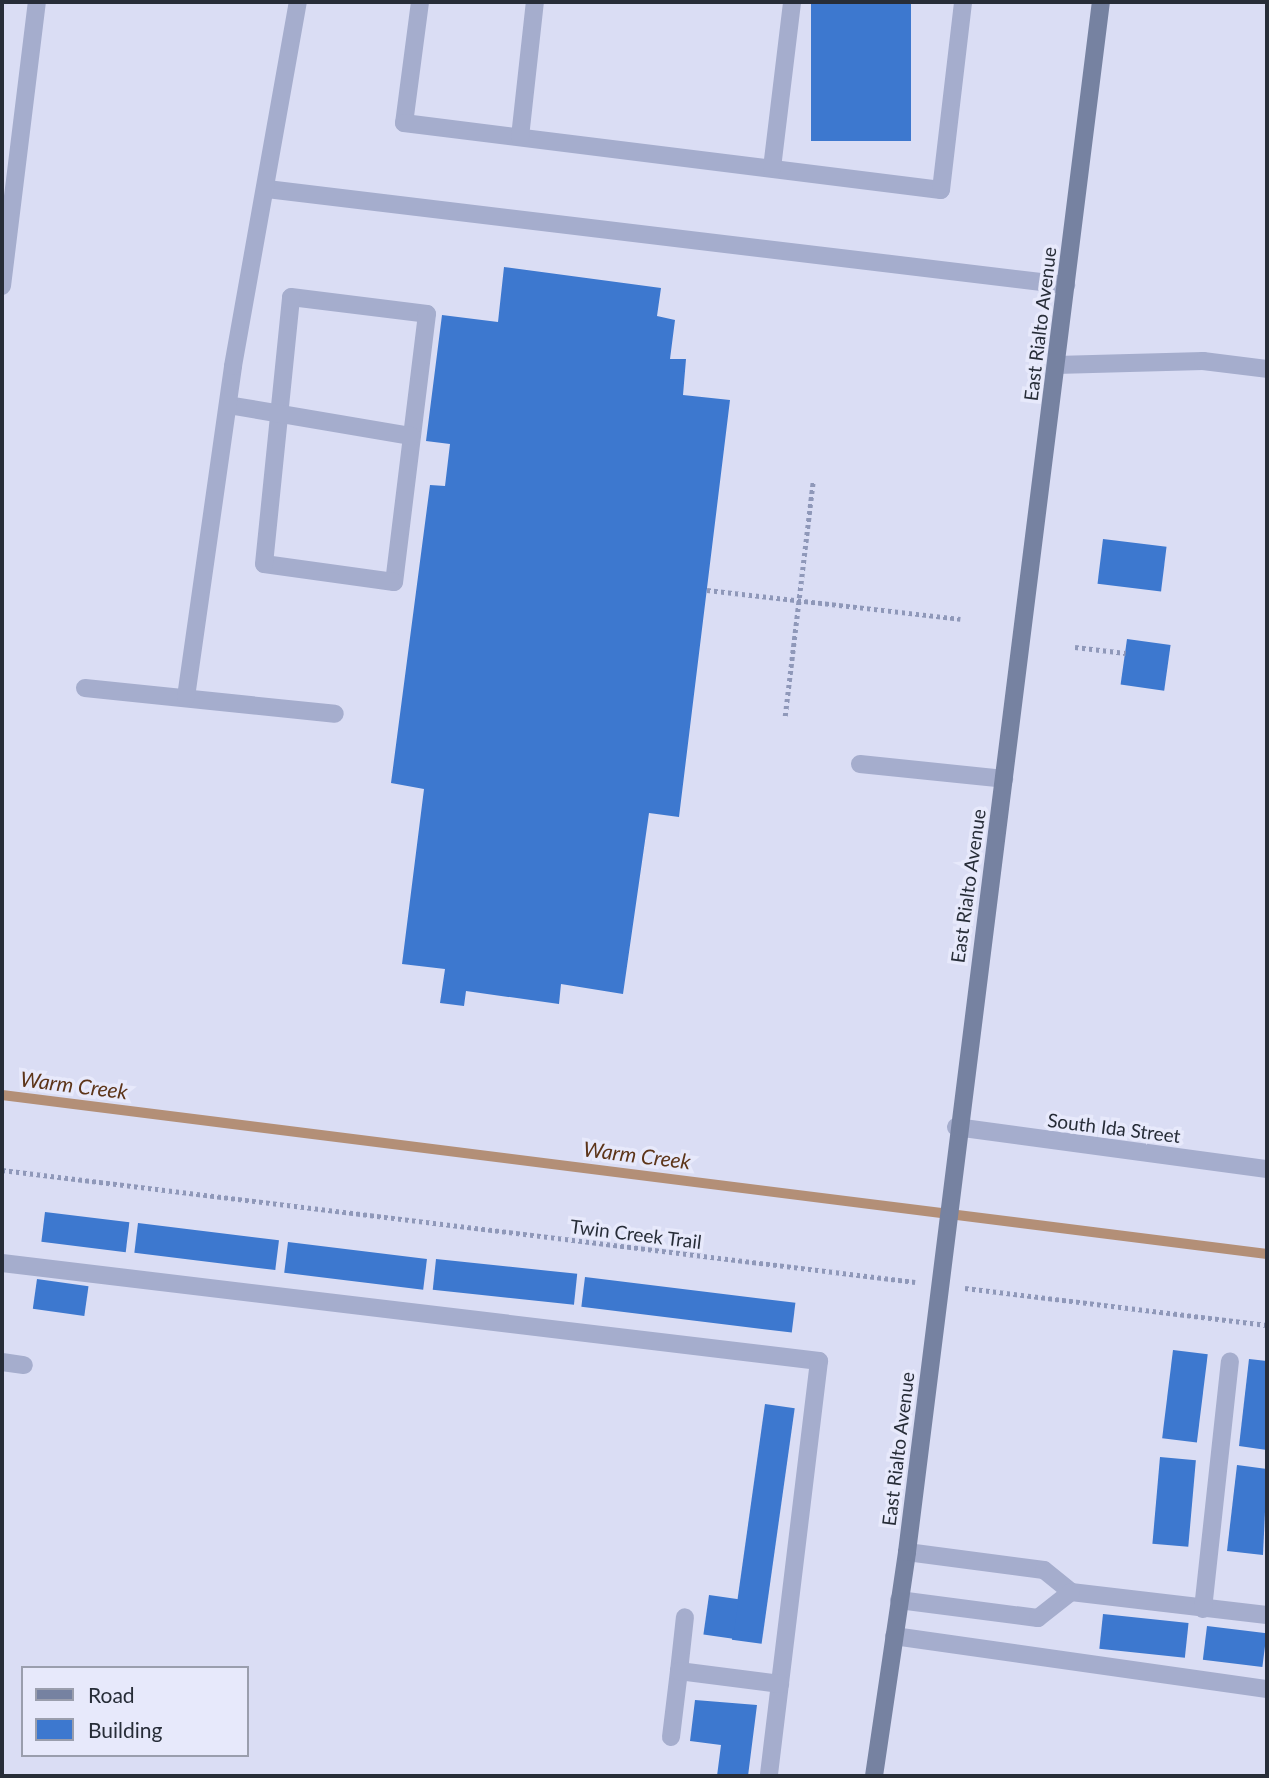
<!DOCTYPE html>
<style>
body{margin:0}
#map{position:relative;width:1269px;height:1778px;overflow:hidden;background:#daddf4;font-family:Lato,sans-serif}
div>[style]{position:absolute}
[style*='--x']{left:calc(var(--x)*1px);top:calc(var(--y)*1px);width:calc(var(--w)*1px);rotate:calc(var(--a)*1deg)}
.stream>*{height:10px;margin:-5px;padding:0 5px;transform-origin:5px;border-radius:5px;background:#b38f77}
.building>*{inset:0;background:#3d78cf;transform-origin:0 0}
.path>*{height:4.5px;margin-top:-2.25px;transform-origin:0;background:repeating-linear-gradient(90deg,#8f98b9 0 3.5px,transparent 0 7px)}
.lane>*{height:18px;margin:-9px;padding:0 9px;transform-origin:9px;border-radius:9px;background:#a5adcd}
.secondary>*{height:18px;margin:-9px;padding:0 9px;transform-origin:9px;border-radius:9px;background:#7682a1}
span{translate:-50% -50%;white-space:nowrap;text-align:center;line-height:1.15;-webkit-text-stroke:7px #e7e9fb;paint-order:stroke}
.street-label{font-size:19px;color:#272d38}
.water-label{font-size:21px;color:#5d3519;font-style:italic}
.frame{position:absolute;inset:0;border:4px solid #272d38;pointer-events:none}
.legend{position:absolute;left:21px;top:1666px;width:228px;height:91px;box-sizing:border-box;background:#e7e9fb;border:2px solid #9a9ead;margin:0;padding:9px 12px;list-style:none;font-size:21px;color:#272d38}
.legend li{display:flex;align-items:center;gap:14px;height:35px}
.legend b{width:35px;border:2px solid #9a9ead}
</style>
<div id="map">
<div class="stream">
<div style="--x:2;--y:1095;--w:1275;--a:7.16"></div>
</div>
<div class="building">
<div style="left:811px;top:2px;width:100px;height:139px"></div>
<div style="clip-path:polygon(504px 267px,661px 288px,657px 316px,675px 320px,670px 359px,686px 359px,683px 395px,730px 400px,679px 817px,649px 813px,623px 994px,561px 984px,559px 1004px,466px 991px,464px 1006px,440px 1003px,445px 969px,402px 964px,424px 789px,391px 783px,430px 485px,445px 486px,450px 444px,426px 441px,442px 315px,498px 322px)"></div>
<div style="left:1103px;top:539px;width:64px;height:45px;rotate:7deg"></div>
<div style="left:1127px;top:639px;width:44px;height:46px;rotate:8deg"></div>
<div style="left:45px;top:1212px;width:85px;height:30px;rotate:7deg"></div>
<div style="left:138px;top:1223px;width:142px;height:30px;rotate:7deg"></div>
<div style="left:288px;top:1242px;width:140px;height:31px;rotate:7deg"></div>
<div style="left:436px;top:1259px;width:142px;height:31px;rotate:6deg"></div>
<div style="left:585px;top:1277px;width:212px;height:30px;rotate:7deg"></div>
<div style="left:37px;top:1279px;width:52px;height:30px;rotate:8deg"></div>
<div style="left:1173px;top:1350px;width:35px;height:89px;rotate:7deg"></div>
<div style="clip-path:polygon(1249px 1359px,1267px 1361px,1267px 1450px,1239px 1446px)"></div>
<div style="left:765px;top:1404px;width:30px;height:238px;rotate:8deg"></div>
<div style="left:1160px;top:1457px;width:36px;height:87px;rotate:5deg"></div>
<div style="clip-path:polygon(1237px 1465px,1267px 1469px,1263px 1555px,1227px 1551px)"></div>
<div style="left:709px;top:1595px;width:30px;height:40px;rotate:8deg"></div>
<div style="left:1103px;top:1614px;width:86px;height:35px;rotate:6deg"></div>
<div style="left:1207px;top:1626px;width:60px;height:34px;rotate:7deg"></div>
<div style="clip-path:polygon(695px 1700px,757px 1705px,748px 1776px,717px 1776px,721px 1745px,690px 1741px)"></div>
</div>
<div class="path">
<div style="--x:707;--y:590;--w:255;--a:6.5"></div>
<div style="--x:1075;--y:647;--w:51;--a:6.7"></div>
<div style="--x:785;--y:716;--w:237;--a:-83.2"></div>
<div style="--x:2;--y:1170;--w:920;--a:6.99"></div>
<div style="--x:965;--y:1288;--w:304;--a:7"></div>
</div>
<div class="lane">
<div style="--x:420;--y:2;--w:122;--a:97.5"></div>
<div style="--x:404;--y:123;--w:541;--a:7.11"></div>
<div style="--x:941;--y:190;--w:189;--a:-83.3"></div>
<div style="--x:520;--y:137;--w:136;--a:-83.7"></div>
<div style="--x:772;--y:168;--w:167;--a:-83.1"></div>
<div style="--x:267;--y:189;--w:805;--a:6.85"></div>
<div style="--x:2;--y:286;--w:286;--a:-83"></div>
<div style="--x:291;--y:297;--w:137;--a:7.1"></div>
<div style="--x:427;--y:314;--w:270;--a:97"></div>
<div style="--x:394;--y:582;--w:131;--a:-172.1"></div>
<div style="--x:264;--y:564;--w:268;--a:-84.2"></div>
<div style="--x:1056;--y:365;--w:147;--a:-1.6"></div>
<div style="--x:1203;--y:361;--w:64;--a:7.1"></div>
<div style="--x:228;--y:405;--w:186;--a:9.6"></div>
<div style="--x:85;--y:688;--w:251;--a:5.9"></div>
<div style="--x:186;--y:697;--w:334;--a:-81.9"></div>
<div style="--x:233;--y:366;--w:370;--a:-79.9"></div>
<div style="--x:860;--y:764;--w:145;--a:5.9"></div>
<div style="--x:956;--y:1127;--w:314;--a:7.7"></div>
<div style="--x:2;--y:1263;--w:823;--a:6.84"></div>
<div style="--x:819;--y:1361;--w:418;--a:96.9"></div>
<div style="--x:2;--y:1362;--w:22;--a:8"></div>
<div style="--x:907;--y:1552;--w:138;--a:7.5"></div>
<div style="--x:1044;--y:1570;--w:35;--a:39"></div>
<div style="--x:1071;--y:1592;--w:197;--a:6.7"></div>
<div style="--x:899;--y:1600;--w:140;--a:7.4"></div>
<div style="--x:1038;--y:1618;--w:42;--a:-38.2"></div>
<div style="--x:1203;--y:1609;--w:249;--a:-83.8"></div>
<div style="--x:894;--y:1636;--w:377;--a:8.1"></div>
<div style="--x:679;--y:1671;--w:54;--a:-83.7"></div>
<div style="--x:671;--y:1737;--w:66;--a:-83.1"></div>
<div style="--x:679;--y:1671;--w:102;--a:7.3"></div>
</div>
<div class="secondary">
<div style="--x:874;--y:1776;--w:226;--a:-81.6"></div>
<div style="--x:907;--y:1552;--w:1562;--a:-82.87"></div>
</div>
<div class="street-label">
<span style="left:1040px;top:324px;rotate:-83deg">East Rialto Avenue</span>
<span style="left:968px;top:886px;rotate:-82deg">East Rialto Avenue</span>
<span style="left:1114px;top:1128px;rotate:7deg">South Ida Street</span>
<span style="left:636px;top:1234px;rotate:7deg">Twin Creek Trail</span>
<span style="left:898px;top:1449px;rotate:-83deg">East Rialto Avenue</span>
</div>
<div class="water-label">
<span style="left:74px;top:1085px;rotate:7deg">Warm Creek</span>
<span style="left:637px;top:1155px;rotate:7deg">Warm Creek</span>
</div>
<div class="frame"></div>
<ul class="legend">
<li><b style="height:9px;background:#7682a1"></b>Road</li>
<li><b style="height:19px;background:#3d78cf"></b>Building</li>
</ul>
</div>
